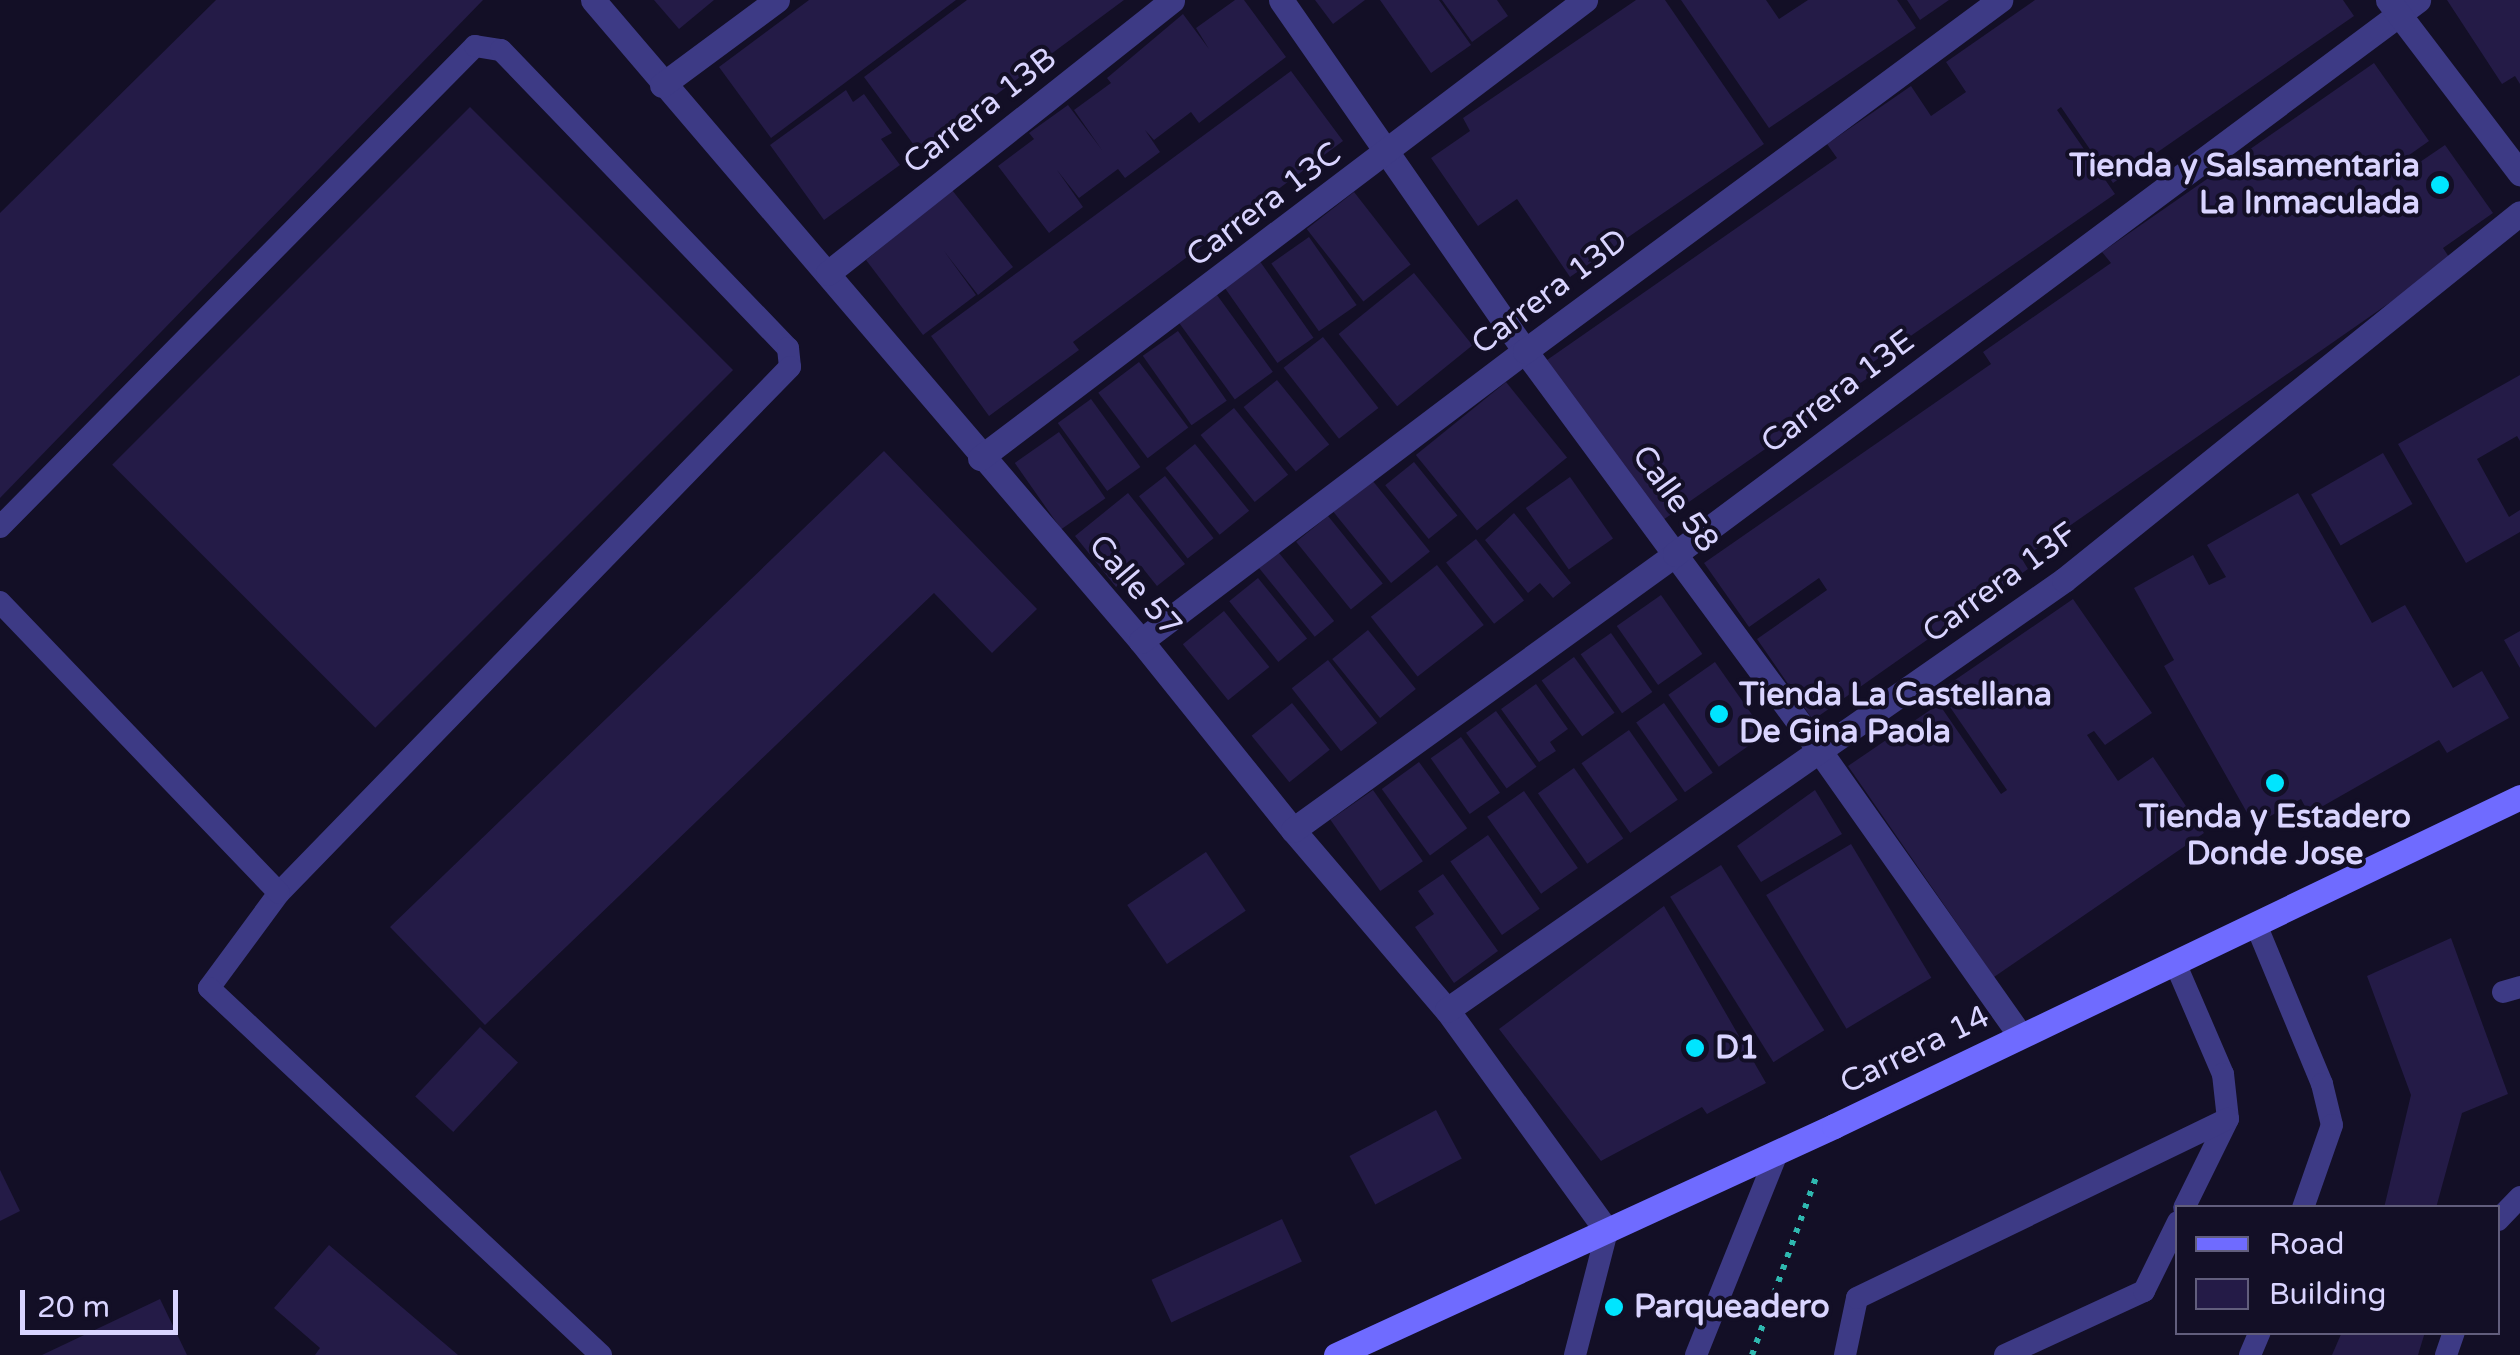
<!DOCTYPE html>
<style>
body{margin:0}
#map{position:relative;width:2520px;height:1355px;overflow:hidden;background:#130f26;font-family:"Varela Round",sans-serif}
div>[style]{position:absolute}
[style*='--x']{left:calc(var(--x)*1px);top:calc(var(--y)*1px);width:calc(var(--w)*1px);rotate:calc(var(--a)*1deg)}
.building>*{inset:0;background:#241b47;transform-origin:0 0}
.path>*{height:6px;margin-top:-3px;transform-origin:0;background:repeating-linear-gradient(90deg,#2fb8b0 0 5px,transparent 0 13px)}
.service>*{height:22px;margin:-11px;padding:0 11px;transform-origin:11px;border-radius:11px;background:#3d3a85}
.minor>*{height:25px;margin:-12.5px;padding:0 12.5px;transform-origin:12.5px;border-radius:12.5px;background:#3d3a85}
.tertiary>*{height:25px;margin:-12.5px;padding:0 12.5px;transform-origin:12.5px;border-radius:12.5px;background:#3d3a85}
.secondary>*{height:25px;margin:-12.5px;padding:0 12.5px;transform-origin:12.5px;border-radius:12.5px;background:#6f6bff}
.dots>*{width:28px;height:28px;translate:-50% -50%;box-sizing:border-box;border:5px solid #130f26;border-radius:50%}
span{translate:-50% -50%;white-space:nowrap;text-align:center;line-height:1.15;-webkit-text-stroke:8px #130f26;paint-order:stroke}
.street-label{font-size:32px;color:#d9d4ff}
.poi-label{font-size:32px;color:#d9d4ff;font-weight:700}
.right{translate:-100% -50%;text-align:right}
.left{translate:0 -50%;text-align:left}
.legend{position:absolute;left:2175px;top:1205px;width:325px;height:130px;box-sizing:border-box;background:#130f26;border:2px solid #625e7d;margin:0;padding:12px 18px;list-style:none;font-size:30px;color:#d9d4ff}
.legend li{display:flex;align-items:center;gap:20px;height:50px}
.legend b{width:50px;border:2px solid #625e7d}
.scale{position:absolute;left:20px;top:1290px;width:158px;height:45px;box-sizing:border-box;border:5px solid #d9d4ff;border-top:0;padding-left:12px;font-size:30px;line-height:35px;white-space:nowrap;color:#d9d4ff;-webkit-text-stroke:8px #130f26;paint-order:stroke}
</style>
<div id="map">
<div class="building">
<div style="clip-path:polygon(216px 0,483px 0,0 498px,0 213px)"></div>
<div style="clip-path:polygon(654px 0,714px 0,679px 29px)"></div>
<div style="clip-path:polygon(809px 0,956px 0,771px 138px,719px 67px)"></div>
<div style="clip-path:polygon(967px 0,1124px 0,919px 152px,864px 77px)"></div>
<div style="clip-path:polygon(1235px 0,1244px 0,1286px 57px,1199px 123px,1191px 112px,1154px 140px,1145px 130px,1160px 152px,1125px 178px,1118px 169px,1079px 198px,1057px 170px,1083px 207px,1049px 233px,998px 166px,1034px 139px,1029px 133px,1068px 105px,1102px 150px,1074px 110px,1111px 83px,1107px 78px,1183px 14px,1209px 49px,1196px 28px)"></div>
<div style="clip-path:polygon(1315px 0,1365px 0,1333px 24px)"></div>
<div style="clip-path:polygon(1380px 0,1439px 0,1471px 45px,1431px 73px)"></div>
<div style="clip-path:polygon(1442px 0,1497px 0,1508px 16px,1472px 42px)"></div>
<div style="clip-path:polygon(1636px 0,1665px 0,1764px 144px,1570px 277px,1517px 199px,1478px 226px,1431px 158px,1470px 131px,1463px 118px)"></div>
<div style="clip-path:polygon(1681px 0,1766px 0,1779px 19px,1808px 0,1897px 0,1916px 28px,1769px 128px)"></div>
<div style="clip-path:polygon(1907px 0,1949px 0,1920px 20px)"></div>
<div style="clip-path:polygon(2035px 0,2343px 0,2354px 16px,2113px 183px,2061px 107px,2057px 110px,2115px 194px,1866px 367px,1872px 375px,1660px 522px,1547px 360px,1837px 158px,1827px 144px,1911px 86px,1931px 116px,1966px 92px,1946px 62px)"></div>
<div style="clip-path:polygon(2447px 0,2520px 0,2520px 84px,2515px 76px,2502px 84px)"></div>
<div style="clip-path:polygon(2374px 63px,2429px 141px,2388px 170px,2395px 179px,2445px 145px,2493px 213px,2443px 248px,2451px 260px,2022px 559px,2028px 569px,1813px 720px,1757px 639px,1827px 590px,1819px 578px,1749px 627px,1704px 563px,1991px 364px,1983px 352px,2111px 263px,2102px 252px)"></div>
<div style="clip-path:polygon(1291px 71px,1343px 141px,1073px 342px,1079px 350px,989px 416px,931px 336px)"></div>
<div style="clip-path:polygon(846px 90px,853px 102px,864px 94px,892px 133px,881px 139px,900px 165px,824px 220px,770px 145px)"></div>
<div style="left:470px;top:107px;width:372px;height:506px;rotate:45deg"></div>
<div style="clip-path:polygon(952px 190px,1013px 267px,978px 295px,944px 251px,976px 295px,923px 335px,866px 260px)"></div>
<div style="left:1354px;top:192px;width:92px;height:60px;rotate:52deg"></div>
<div style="left:1309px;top:237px;width:83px;height:46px;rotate:55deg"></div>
<div style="left:1259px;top:260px;width:95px;height:44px;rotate:55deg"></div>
<div style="left:1414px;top:273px;width:93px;height:97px;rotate:51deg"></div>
<div style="left:1217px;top:295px;width:95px;height:47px;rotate:54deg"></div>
<div style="left:1178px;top:331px;width:85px;height:43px;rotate:55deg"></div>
<div style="left:1323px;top:337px;width:90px;height:50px;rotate:52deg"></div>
<div style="left:1139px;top:362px;width:82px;height:51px;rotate:53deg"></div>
<div style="clip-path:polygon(2520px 375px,2520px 441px,2517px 436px,2477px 459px,2509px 517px,2520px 510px,2520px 532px,2466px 563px,2398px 444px)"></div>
<div style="left:1277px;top:380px;width:83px;height:43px;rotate:51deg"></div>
<div style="left:1506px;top:382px;width:97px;height:116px;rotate:51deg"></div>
<div style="left:1091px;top:399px;width:84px;height:41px;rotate:54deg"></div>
<div style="left:1234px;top:408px;width:86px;height:43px;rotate:51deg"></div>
<div style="left:1059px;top:432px;width:81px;height:54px;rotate:55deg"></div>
<div style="left:1195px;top:444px;width:86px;height:38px;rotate:51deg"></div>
<div style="clip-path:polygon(884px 451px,1037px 609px,992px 653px,934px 593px,485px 1025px,390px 927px)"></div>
<div style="left:2383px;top:453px;width:59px;height:83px;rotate:60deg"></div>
<div style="left:1414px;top:462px;width:69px;height:37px;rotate:51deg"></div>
<div style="left:1165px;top:476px;width:79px;height:33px;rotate:52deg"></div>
<div style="left:1570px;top:477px;width:75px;height:54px;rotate:55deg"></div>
<div style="left:1372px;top:480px;width:92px;height:50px;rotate:51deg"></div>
<div style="clip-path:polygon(1128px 493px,1185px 564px,1157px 586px,1141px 566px,1116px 587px,1075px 536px)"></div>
<div style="clip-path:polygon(2298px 493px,2372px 623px,2405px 605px,2453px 688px,2482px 671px,2509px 718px,2447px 753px,2439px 740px,2309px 814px,2301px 799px,2254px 825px,2164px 666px,2174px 660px,2134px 588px,2193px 555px,2209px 585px,2226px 577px,2207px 545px)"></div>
<div style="clip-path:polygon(1514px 513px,1571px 583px,1553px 598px,1540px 583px,1528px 593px,1485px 540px)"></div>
<div style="left:1328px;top:516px;width:87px;height:41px;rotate:51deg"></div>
<div style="left:1476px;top:539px;width:78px;height:38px;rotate:52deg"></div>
<div style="left:1275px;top:548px;width:94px;height:25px;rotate:51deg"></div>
<div style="left:1437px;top:565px;width:76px;height:84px;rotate:52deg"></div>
<div style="left:1258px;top:578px;width:78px;height:37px;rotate:51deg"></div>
<div style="left:1661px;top:595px;width:72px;height:54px;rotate:55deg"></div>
<div style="clip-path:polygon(2073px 599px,2152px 713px,2105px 745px,2094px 731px,2087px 735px,2118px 781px,2153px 757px,2204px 833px,1994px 977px,1848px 766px,1939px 704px,2001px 794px,2007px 790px,1939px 691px)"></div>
<div style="left:1224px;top:611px;width:72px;height:53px;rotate:51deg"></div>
<div style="left:1368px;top:630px;width:76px;height:46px;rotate:51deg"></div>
<div style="clip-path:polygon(2520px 631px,2520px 668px,2504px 640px)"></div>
<div style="left:1611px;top:633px;width:72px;height:37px;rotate:55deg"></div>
<div style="left:1574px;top:657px;width:69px;height:40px;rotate:54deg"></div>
<div style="left:1328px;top:660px;width:80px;height:46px;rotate:52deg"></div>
<div style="left:1715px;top:662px;width:88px;height:57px;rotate:55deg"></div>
<div style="clip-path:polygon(1536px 684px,1568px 729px,1550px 742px,1556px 751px,1539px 762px,1501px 709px)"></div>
<div style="left:1292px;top:703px;width:60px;height:52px;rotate:51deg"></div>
<div style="left:1664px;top:703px;width:85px;height:34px;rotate:55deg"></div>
<div style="left:1496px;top:711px;width:69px;height:37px;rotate:54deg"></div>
<div style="left:1629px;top:730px;width:85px;height:58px;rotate:55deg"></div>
<div style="left:1461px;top:737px;width:68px;height:37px;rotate:55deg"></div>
<div style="left:1419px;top:762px;width:82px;height:46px;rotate:54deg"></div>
<div style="left:1574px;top:768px;width:86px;height:44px;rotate:55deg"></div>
<div style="left:1373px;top:790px;width:87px;height:52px;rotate:55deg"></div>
<div style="clip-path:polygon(1815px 790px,1842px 834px,1761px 882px,1737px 846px)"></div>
<div style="left:1524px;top:791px;width:94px;height:45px;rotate:55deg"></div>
<div style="left:1488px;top:835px;width:90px;height:46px;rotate:55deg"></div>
<div style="left:1851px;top:844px;width:156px;height:99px;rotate:59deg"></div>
<div style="left:1206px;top:852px;width:71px;height:95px;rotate:56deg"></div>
<div style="left:1721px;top:865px;width:195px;height:60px;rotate:58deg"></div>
<div style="clip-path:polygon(1443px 874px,1498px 951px,1454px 983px,1415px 927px,1434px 914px,1418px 891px)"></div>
<div style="clip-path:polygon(1664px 906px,1766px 1083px,1707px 1114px,1702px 1107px,1601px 1161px,1499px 1029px)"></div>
<div style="clip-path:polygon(2451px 938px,2508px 1094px,2462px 1113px,2436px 1208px,2384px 1208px,2411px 1095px,2367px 976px)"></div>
<div style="left:480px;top:1027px;width:52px;height:95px;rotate:43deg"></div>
<div style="left:1436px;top:1110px;width:55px;height:98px;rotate:62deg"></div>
<div style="clip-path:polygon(0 1170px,20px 1211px,0 1221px)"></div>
<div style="left:1282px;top:1219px;width:47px;height:144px;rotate:65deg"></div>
<div style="clip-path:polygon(329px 1245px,458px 1355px,315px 1355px,320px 1348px,274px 1308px)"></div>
<div style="clip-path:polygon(160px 1299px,187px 1355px,42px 1355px)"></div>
<div style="clip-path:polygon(2342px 1332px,2425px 1332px,2418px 1355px,2332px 1355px)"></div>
</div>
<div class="path">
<div style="--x:1752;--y:1355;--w:189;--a:-70.2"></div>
</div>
<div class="service">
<div style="--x:0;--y:527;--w:676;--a:-45.36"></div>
<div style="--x:475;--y:46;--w:26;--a:9"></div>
<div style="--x:501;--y:50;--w:414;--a:46.1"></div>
<div style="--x:788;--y:348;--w:19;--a:84"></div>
<div style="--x:790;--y:367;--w:733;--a:134.17"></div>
<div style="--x:279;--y:893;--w:118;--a:126.4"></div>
<div style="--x:209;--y:988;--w:537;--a:43.11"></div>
<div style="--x:0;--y:602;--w:403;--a:46.2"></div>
<div style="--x:2257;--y:927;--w:170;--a:67.5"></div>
<div style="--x:2322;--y:1084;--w:42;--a:76.3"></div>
<div style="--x:2332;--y:1125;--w:88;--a:109.3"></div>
<div style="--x:2176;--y:965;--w:119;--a:66.7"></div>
<div style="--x:2223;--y:1074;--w:45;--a:83.7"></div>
<div style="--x:2228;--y:1119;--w:99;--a:116.3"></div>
<div style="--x:2503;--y:992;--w:18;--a:-16"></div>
<div style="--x:2498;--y:1220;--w:32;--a:-46"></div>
<div style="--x:1575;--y:1355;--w:128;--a:-75.5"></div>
<div style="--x:1696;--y:1355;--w:218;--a:-68.1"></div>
<div style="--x:1845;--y:1355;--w:58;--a:-78.1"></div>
<div style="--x:1857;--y:1298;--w:412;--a:-25.8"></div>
<div style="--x:2005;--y:1355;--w:153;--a:-24.7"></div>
<div style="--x:2144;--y:1291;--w:77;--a:-63.8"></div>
<div style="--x:2250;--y:1355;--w:25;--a:-67"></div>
<div style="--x:2446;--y:1355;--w:24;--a:-71"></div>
</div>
<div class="minor">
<div style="--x:593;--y:0;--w:843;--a:49.47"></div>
<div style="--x:1141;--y:641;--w:243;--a:51.2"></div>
<div style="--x:1293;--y:830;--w:237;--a:49.5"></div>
<div style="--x:1447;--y:1010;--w:273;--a:54.1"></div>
<div style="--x:1281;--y:0;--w:427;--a:55.2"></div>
<div style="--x:1525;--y:351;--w:499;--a:53.6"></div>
<div style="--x:1821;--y:753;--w:345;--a:54.8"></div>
<div style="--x:662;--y:85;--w:143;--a:-36.5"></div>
<div style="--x:828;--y:273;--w:439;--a:-38.4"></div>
<div style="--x:980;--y:458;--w:759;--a:-37.13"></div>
<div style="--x:1141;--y:641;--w:481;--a:-37.1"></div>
<div style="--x:1525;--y:351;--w:591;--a:-36.46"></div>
<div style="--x:1293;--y:830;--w:471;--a:-35.8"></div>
<div style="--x:1675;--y:554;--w:927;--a:-36.71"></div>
<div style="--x:1447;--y:1010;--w:752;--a:-34.87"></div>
<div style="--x:2064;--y:580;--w:585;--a:-38.83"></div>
</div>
<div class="tertiary">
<div style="--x:2388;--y:0;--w:218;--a:52.7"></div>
</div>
<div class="secondary">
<div style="--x:1336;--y:1355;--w:548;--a:-24.69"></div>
<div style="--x:1834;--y:1126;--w:761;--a:-25.62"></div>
</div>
<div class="dots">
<div style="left:2440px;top:185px;background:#00e5ff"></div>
<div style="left:1719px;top:714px;background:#00e5ff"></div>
<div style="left:2275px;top:783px;background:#00e5ff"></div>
<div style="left:1695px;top:1048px;background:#00e5ff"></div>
<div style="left:1614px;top:1307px;background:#00e5ff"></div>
</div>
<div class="street-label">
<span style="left:980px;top:111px;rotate:-38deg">Carrera 13B</span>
<span style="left:1264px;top:205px;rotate:-37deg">Carrera 13C</span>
<span style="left:1550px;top:292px;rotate:-37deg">Carrera 13D</span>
<span style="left:1838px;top:392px;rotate:-37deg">Carrera 13E</span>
<span style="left:1675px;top:499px;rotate:54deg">Calle 58</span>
<span style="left:2000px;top:583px;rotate:-36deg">Carrera 13F</span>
<span style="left:1135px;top:586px;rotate:49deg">Calle 57</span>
<span style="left:1915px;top:1050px;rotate:-26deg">Carrera 14</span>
</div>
<div class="poi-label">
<span class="right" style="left:2420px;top:185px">Tienda y Salsamentaria<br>La Inmaculada</span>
<span class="left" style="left:1739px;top:714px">Tienda La Castellana<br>De Gina Paola</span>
<span style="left:2275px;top:836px">Tienda y Estadero<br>Donde Jose</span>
<span class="left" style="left:1715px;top:1048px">D1</span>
<span class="left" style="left:1634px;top:1307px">Parqueadero</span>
</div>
<ul class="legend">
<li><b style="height:12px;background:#6f6bff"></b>Road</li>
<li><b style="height:28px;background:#241b47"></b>Building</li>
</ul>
<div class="scale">20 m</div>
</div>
